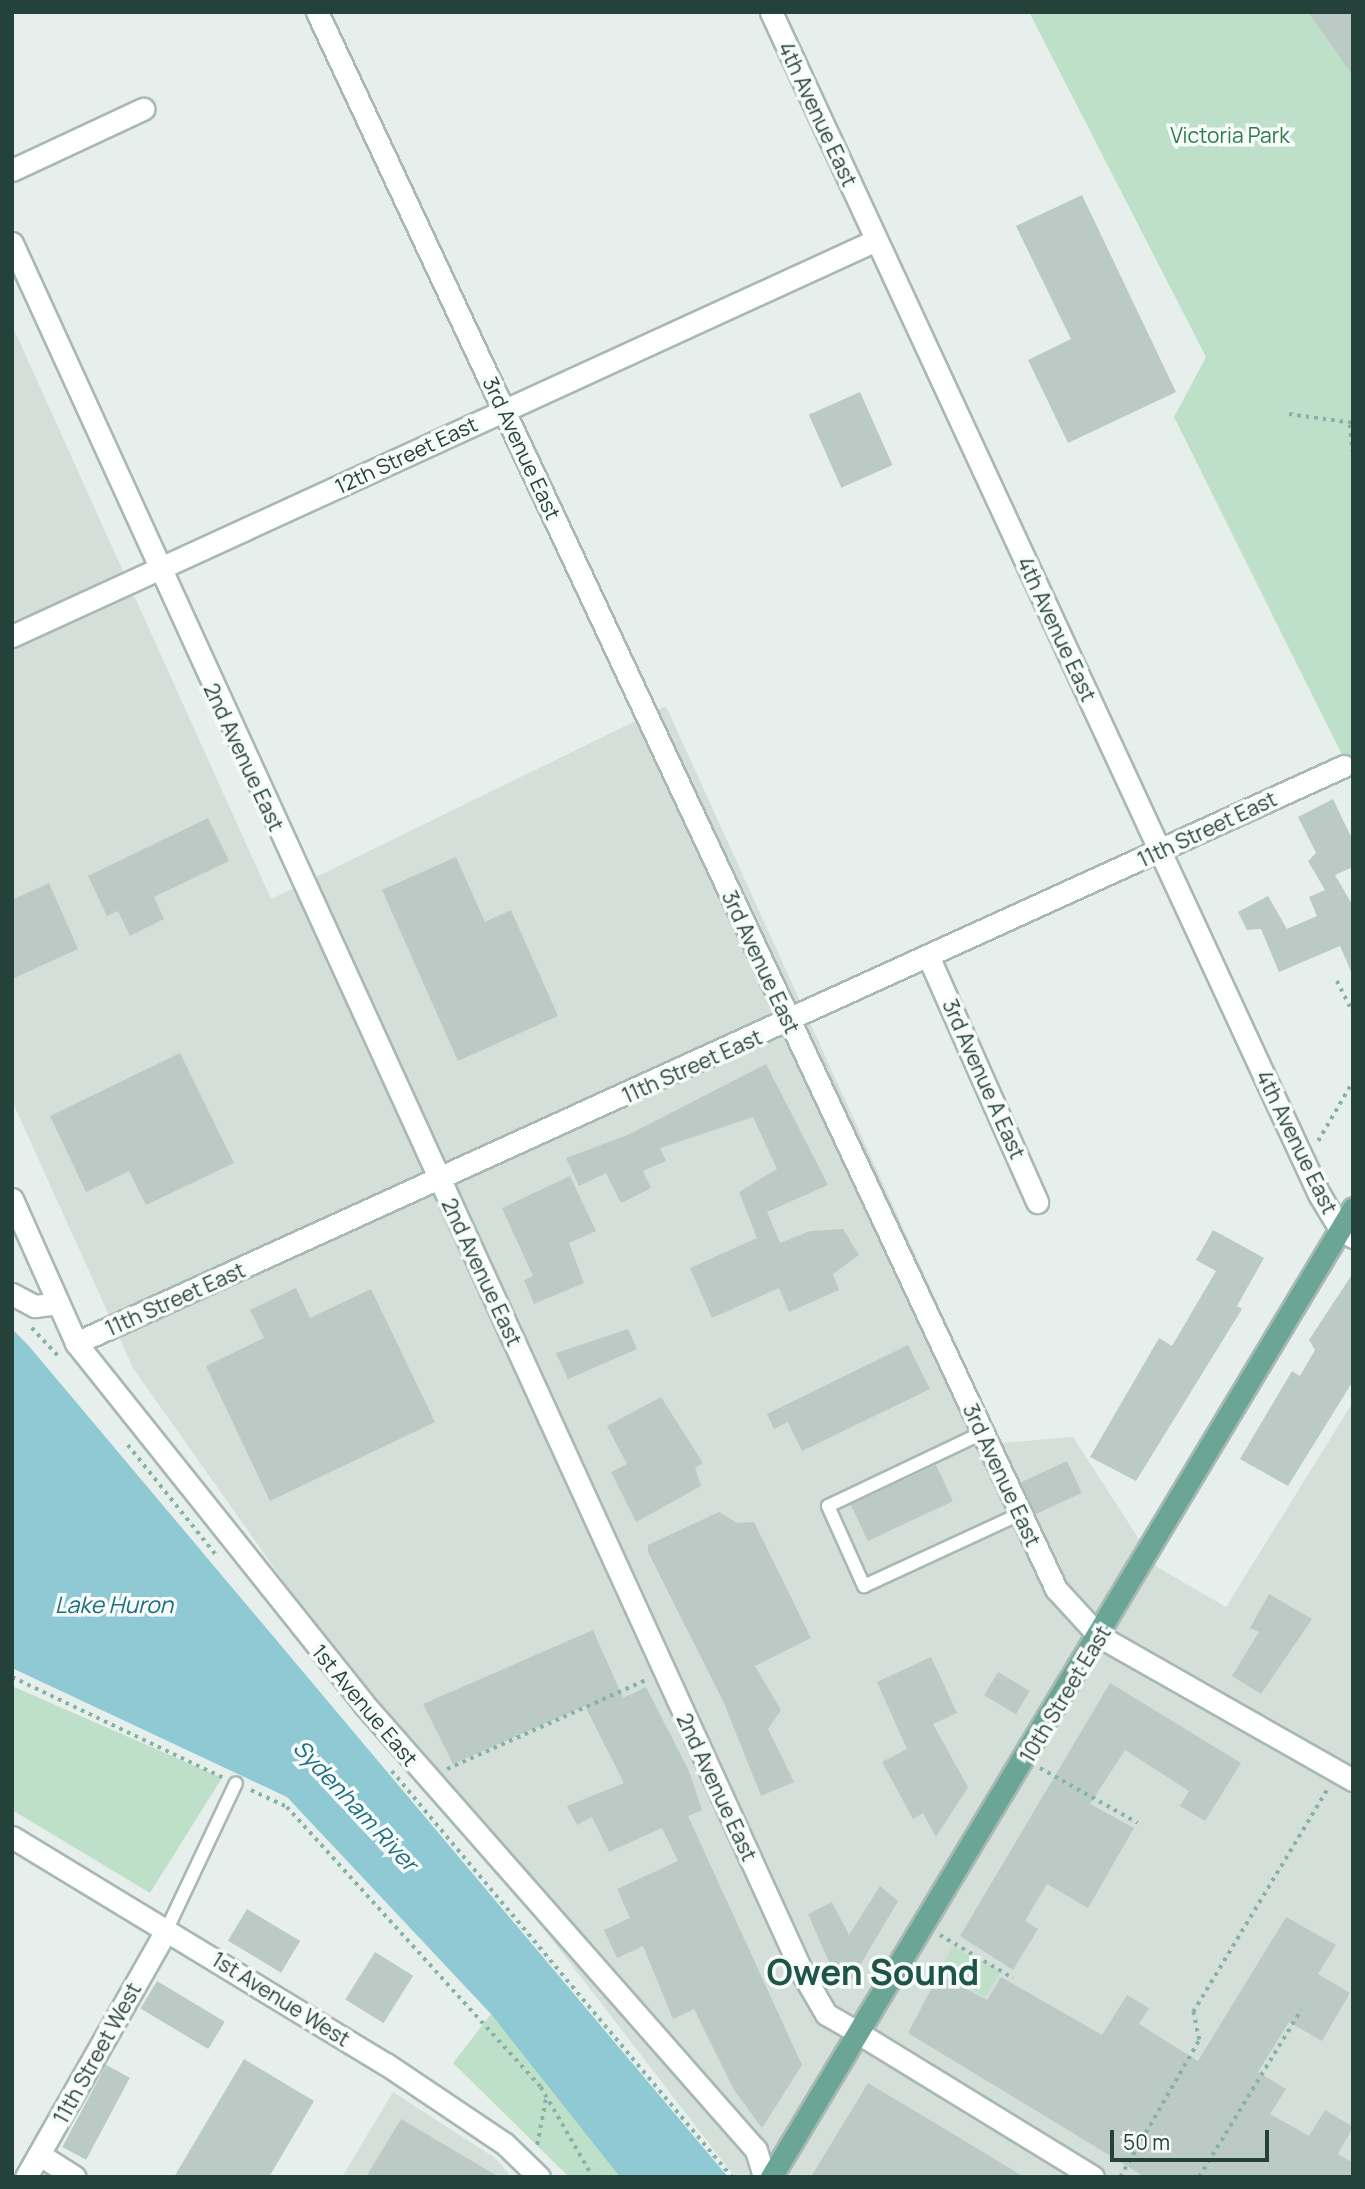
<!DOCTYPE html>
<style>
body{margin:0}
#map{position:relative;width:1365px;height:2189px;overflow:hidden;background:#e6efeb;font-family:Manrope,sans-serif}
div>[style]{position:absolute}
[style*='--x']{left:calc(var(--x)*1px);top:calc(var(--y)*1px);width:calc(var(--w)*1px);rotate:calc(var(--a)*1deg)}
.built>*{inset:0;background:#d4dfda}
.green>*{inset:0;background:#bfe0c8}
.water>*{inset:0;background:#8ec9d4}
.building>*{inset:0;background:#bbcac4;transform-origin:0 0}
.path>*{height:3.5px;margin-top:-1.75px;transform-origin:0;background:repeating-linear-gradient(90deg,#86b3a5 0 3.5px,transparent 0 8.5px)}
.roads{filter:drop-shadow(2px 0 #a8b8b2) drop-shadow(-2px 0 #a8b8b2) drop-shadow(0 2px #a8b8b2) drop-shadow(0 -2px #a8b8b2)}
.service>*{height:12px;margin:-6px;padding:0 6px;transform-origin:6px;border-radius:6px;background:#fff}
.minor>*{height:21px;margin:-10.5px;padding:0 10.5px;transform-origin:10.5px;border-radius:10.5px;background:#fff}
.tertiary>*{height:21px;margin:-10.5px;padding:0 10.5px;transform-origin:10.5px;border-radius:10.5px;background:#fff}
.secondary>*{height:21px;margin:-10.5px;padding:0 10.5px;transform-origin:10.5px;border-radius:10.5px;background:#fff}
.primary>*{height:21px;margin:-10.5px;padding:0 10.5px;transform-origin:10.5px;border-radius:10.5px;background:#6aa596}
span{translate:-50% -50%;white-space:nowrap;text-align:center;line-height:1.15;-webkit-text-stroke:7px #f7fbf9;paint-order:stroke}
.street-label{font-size:21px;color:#24423a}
.park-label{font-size:21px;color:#2d7a4b}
.water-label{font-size:23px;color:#1c6f80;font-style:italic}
.town-label{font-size:35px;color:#1f5548;font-weight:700}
.frame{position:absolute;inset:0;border:14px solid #24423a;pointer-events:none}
.scale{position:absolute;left:1110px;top:2130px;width:159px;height:32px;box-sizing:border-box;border:4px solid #24423a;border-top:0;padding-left:9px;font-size:21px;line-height:24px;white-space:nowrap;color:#24423a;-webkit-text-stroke:5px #f7fbf9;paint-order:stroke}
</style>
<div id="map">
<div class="built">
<div style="clip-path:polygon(12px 325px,271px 899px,666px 706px,1001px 1443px,1073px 1437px,1157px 1567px,1226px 1607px,1353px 1402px,1353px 2177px,735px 2177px,369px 1702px,133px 1368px,12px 1101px)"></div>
<div style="clip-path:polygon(393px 2092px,495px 2158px,512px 2177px,342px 2177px)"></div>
</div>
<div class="green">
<div style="clip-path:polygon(1029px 12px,1353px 12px,1353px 777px,1174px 417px,1206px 357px)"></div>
<div style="clip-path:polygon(12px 1686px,222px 1778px,150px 1893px,12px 1810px)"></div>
<div style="clip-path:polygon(953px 1947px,1001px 1971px,985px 1998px,940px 1967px)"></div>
<div style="clip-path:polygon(491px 2014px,564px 2102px,620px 2177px,569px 2177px,453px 2063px)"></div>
</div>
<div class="water">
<div style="clip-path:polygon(12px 1329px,28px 1345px,728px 2177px,620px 2177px,491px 2014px,287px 1797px,12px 1668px)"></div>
</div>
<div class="building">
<div style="clip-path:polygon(1308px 12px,1353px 12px,1353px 76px)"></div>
<div style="clip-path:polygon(1082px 195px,1176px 392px,1068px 443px,1028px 360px,1071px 339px,1016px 226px)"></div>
<div style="left:860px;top:392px;width:80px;height:56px;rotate:66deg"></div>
<div style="clip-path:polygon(1333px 799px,1353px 841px,1353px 867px,1335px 875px,1353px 906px,1353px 976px,1340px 946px,1279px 972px,1261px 929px,1247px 930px,1238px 912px,1268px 896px,1287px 929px,1317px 916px,1309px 897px,1325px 890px,1308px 861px,1316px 853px,1298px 817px)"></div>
<div style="clip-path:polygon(208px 818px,229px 861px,154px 897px,164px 919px,130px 936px,118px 911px,107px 916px,88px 876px)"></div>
<div style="clip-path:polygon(456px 857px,485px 922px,511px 910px,558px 1016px,458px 1061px,382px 890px)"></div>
<div style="clip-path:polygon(49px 883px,78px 949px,12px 979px,12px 900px)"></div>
<div style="clip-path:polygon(180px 1053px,234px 1163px,146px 1205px,129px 1171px,86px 1192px,50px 1116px)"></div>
<div style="clip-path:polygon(766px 1064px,828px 1185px,767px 1212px,780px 1243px,810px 1231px,843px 1229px,859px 1255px,833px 1274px,839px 1290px,789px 1312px,779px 1288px,712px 1318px,690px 1268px,757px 1238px,739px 1192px,777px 1169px,753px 1117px,660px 1148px,666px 1161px,643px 1171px,651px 1188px,621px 1203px,606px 1173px,579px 1186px,566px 1158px,630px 1134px)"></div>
<div style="clip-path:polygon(570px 1176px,596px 1231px,569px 1243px,584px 1283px,534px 1304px,524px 1280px,533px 1276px,502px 1208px)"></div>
<div style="clip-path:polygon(1213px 1230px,1264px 1258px,1237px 1306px,1242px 1309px,1136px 1481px,1090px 1457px,1159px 1338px,1172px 1346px,1216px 1271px,1196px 1260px)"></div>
<div style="clip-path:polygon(1353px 1273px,1353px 1381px,1288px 1486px,1240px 1459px,1292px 1371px,1300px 1376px,1315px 1350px,1309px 1340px)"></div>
<div style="clip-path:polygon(296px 1288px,310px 1318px,371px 1289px,435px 1422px,270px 1501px,206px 1366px,264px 1338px,250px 1310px)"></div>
<div style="clip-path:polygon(628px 1329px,637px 1349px,568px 1379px,556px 1353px)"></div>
<div style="clip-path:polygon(908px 1345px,930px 1389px,802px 1451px,788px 1422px,774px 1429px,767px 1414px)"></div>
<div style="clip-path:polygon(661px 1397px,703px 1463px,695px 1468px,701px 1486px,636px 1522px,611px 1472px,627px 1464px,607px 1426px)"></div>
<div style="left:1067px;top:1461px;width:35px;height:51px;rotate:65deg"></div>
<div style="left:936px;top:1465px;width:40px;height:94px;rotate:65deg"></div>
<div style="clip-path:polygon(719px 1512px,737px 1523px,754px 1522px,811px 1638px,755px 1666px,781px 1710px,768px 1729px,794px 1782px,761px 1796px,723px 1701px,648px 1552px,648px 1545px)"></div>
<div style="clip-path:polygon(1269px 1594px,1312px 1619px,1261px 1694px,1232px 1676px,1259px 1632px,1250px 1628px)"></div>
<div style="clip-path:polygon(593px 1630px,623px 1698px,646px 1687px,689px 1771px,702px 1810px,688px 1816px,802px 2065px,762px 2128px,734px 2090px,694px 2009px,673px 2019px,643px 1946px,617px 1958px,604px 1930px,630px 1918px,617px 1889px,678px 1861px,662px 1828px,609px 1852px,592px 1817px,577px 1825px,567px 1806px,624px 1783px,585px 1706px,453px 1764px,423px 1704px)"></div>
<div style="clip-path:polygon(931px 1657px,957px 1713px,933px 1724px,968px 1787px,936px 1837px,923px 1813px,913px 1819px,882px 1762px,907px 1749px,877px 1682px)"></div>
<div style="left:998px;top:1672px;width:37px;height:27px;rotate:31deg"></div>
<div style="clip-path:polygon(1110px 1683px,1241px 1763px,1205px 1821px,1180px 1806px,1189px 1791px,1125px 1750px,1090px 1804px,1134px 1828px,1088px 1908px,1047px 1884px,1025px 1921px,1038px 1929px,1013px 1970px,960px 1936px)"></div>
<div style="clip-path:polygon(880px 1886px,898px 1901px,852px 1979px,833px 1971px,808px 1914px,832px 1902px,849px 1935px)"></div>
<div style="left:247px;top:1909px;width:62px;height:37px;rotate:31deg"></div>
<div style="clip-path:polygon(1286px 1917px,1336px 1945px,1318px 1974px,1350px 1993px,1322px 2041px,1289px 2022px,1258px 2072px,1286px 2089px,1270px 2114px,1309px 2136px,1325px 2110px,1353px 2127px,1338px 2154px,1353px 2163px,1353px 2177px,1145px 2177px,908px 2033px,939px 1974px,987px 2000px,1001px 1977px,1102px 2035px,1127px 1995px,1149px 2008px,1139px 2024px,1198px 2061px)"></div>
<div style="left:375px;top:1952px;width:45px;height:56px;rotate:32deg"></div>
<div style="left:157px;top:1981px;width:79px;height:32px;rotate:31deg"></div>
<div style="clip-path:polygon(244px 2059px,314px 2101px,269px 2177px,174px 2177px)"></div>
<div style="left:106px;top:2065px;width:27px;height:93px;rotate:28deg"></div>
<div style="clip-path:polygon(868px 2083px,945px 2129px,1024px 2177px,811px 2177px)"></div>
<div style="clip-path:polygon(401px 2119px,499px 2177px,366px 2177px)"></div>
</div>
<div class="path">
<div style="--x:1289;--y:414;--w:65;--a:8"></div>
<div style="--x:1350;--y:425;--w:27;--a:84"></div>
<div style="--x:1337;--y:981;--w:35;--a:63"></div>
<div style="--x:1318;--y:1141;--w:69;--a:-59.7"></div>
<div style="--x:32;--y:1328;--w:38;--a:47"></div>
<div style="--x:128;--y:1445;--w:142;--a:51.3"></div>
<div style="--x:12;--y:1677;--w:233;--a:25.5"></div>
<div style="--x:1040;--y:1768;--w:112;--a:29.3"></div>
<div style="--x:447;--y:1769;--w:220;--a:-24.1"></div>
<div style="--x:392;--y:1771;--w:530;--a:50.06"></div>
<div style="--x:251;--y:1790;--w:40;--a:25"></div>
<div style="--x:287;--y:1807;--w:378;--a:47.8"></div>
<div style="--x:541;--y:2087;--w:104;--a:60"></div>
<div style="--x:940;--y:1935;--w:85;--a:30.5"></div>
<div style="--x:537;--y:2145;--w:48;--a:-79.2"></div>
<div style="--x:1120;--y:2177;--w:158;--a:-60"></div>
<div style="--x:1199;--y:2040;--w:29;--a:-102"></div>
<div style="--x:1193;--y:2012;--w:262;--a:-58.9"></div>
<div style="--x:1199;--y:2177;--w:196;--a:-58.6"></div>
</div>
<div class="roads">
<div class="service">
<div style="--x:982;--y:1433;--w:170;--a:154.6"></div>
<div style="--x:828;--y:1506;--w:88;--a:65.8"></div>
<div style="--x:864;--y:1586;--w:172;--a:-24.8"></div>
<div style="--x:167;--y:1929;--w:161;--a:-64.7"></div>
</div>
<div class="minor">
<div style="--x:771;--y:12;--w:1303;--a:65.13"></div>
<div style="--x:1319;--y:1194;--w:41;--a:59"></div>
<div style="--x:1340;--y:1229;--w:15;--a:32"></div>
<div style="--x:12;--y:170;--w:145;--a:-25"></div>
<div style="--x:12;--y:243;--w:1905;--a:65.44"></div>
<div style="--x:804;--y:1976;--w:44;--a:59.9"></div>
<div style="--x:826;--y:2014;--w:39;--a:30"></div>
<div style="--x:12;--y:636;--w:950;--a:-24.62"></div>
<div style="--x:929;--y:958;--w:267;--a:66.1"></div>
<div style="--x:12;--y:1199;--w:158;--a:66"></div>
<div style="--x:76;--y:1343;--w:460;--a:51.4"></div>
<div style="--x:363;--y:1703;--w:595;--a:48.68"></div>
<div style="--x:756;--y:2150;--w:28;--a:73"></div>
<div style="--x:12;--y:1294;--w:26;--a:28"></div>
<div style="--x:35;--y:1306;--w:23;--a:-7"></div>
<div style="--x:76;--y:1343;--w:1393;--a:-24.47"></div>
<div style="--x:12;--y:1837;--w:437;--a:31.3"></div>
<div style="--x:386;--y:2064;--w:143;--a:33.9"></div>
<div style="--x:505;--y:2144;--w:47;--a:44.1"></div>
<div style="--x:40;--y:2155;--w:41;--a:32.2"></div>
<div style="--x:26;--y:2177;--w:285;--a:-60.4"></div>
</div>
<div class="tertiary">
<div style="--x:860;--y:2034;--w:273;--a:31.5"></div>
</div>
<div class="secondary">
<div style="--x:317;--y:12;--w:1742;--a:64.89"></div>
<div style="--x:1056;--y:1589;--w:64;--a:47.5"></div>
<div style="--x:1099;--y:1636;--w:292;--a:29.6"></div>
</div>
<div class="primary">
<div style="--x:771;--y:2177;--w:1130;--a:-59.01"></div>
</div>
</div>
<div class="street-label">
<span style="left:818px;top:114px;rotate:65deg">4th Avenue East</span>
<span style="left:522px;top:448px;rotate:65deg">3rd Avenue East</span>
<span style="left:406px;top:455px;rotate:-25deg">12th Street East</span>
<span style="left:1057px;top:629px;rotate:65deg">4th Avenue East</span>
<span style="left:244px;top:757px;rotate:65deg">2nd Avenue East</span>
<span style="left:1207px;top:829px;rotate:-25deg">11th Street East</span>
<span style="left:761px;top:962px;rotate:65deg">3rd Avenue East</span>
<span style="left:692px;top:1066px;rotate:-24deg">11th Street East</span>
<span style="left:984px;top:1079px;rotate:66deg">3rd Avenue A East</span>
<span style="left:1297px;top:1142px;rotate:64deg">4th Avenue East</span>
<span style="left:482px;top:1272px;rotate:65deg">2nd Avenue East</span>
<span style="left:175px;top:1299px;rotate:-24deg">11th Street East</span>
<span style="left:1002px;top:1475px;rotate:65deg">3rd Avenue East</span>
<span style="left:1065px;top:1694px;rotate:-59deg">10th Street East</span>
<span style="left:365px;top:1705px;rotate:50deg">1st Avenue East</span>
<span style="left:717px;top:1787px;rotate:65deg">2nd Avenue East</span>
<span style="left:281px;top:1999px;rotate:32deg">1st Avenue West</span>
<span style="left:97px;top:2053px;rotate:-61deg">11th Street West</span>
</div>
<div class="park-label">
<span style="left:1230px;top:135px">Victoria Park</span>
</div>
<div class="water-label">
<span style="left:114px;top:1604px">Lake Huron</span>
<span style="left:356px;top:1805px;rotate:47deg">Sydenham River</span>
</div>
<div class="town-label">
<span style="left:873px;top:1972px">Owen Sound</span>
</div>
<div class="frame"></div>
<div class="scale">50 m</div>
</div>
